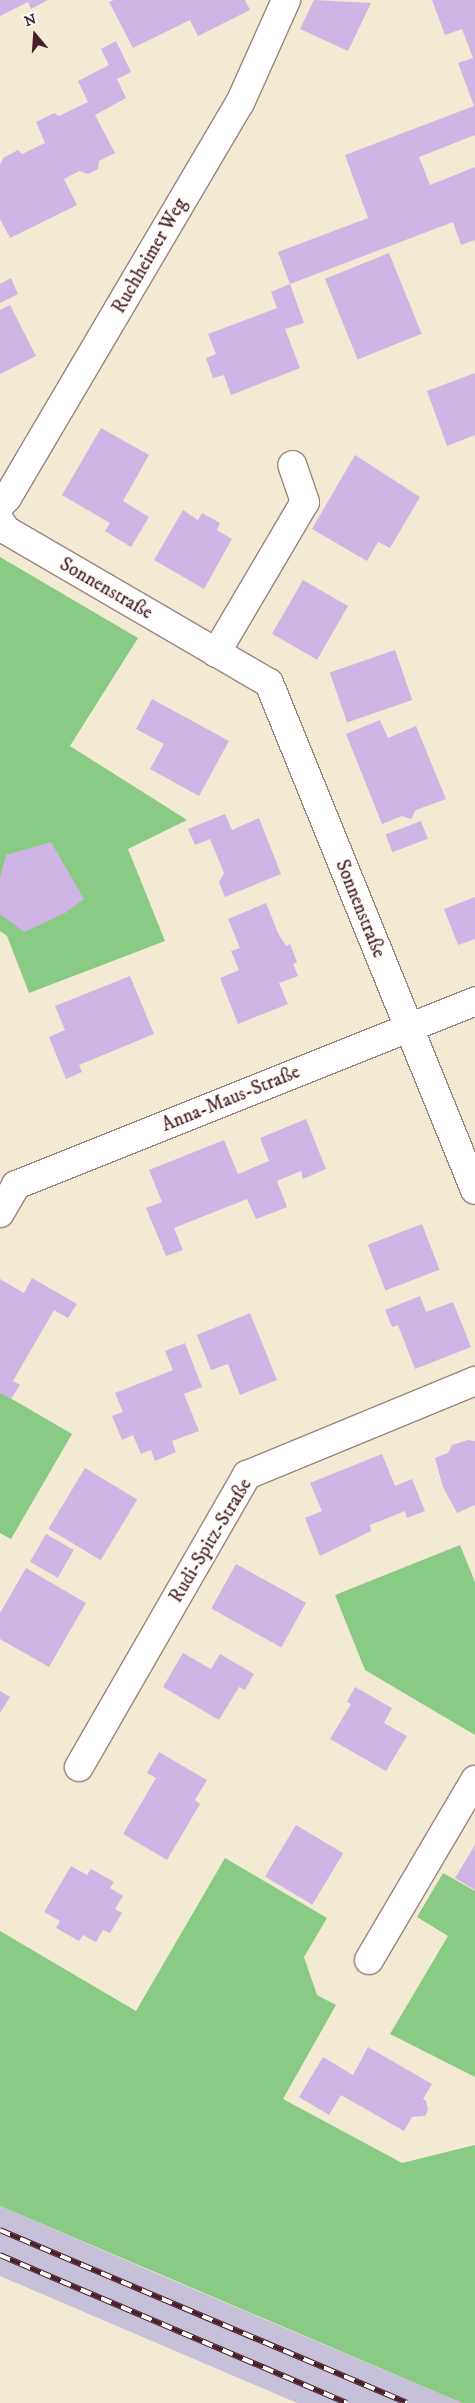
<!DOCTYPE html>
<meta charset="utf-8">
<style>
body{margin:0}
#map{position:relative;width:475px;height:2403px;overflow:hidden;background:#f2ead3;font-family:"IM FELL DW Pica",serif}
div>[style]{position:absolute}
[style*='--x']{left:calc(var(--x)*1px);top:calc(var(--y)*1px);width:calc(var(--w)*1px);rotate:calc(var(--a)*1deg)}
.industrial>*{inset:0;background:#c7c0d9}
.green>*{inset:0;background:#89cb84}
.building>*{inset:0;background:#cfb5e5;transform-origin:0 0}
.roads{filter:drop-shadow(1px 0 #9e847f) drop-shadow(-1px 0 #9e847f) drop-shadow(0 1px #9e847f) drop-shadow(0 -1px #9e847f)}
.street>*{height:28px;margin:-14px;padding:0 14px;transform-origin:14px;border-radius:14px;background:#fff}
.rail>*{height:5.5px;margin-top:-2.75px;transform-origin:0;background:repeating-linear-gradient(90deg,#fdfcf7 0 11px,#4a1f2b 0 22px);box-sizing:border-box;border-block:1px solid #4a1f2b}
span{translate:-50% -50%;white-space:nowrap;text-align:center;line-height:1.15;-webkit-text-stroke:4.5px #fdfcf7;paint-order:stroke}
.street-label{font-size:19px;color:#4a1f2b}
.north{position:absolute;left:10px;top:10px;width:50px;height:50px;-webkit-text-stroke:4px #fdfcf7;paint-order:stroke;rotate:342deg;font-size:14px;font-weight:700;line-height:20px;text-align:center;color:#4a1f2b}
.north::after{content:'';display:block;margin:auto;width:18px;height:22px;background:#4a1f2b;clip-path:polygon(50% 0,100% 100%,50% 72%,0 100%)}
</style>
<div id="map">
<div class="industrial">
<div style="clip-path:polygon(0 2206px,155px 2273px,462px 2403px,297px 2403px,0 2276px)"></div>
</div>
<div class="green">
<div style="clip-path:polygon(0 557px,138px 638px,70px 746px,187px 820px,128px 849px,165px 941px,29px 993px,7px 936px,0 931px)"></div>
<div style="clip-path:polygon(0 1392px,72px 1434px,11px 1539px,0 1533px)"></div>
<div style="clip-path:polygon(460px 1545px,475px 1582px,475px 1735px,365px 1670px,335px 1595px)"></div>
<div style="clip-path:polygon(225px 1858px,327px 1918px,304px 1957px,317px 1995px,336px 2005px,283px 2099px,402px 2163px,475px 2145px,475px 2403px,462px 2403px,0 2206px,0 1931px,136px 2011px)"></div>
<div style="clip-path:polygon(443px 1873px,475px 1891px,475px 2077px,390px 2034px,448px 1936px,417px 1917px)"></div>
</div>
<div class="building">
<div style="clip-path:polygon(0 0,48px 0,31px 9px,28px 2px,0 16px)"></div>
<div style="clip-path:polygon(114px 0,245px 0,250px 10px,198px 36px,190px 20px,133px 48px,109px 2px)"></div>
<div style="clip-path:polygon(314px 0,371px 3px,348px 51px,300px 29px)"></div>
<div style="clip-path:polygon(432px 0,475px 0,475px 135px,419px 157px,430px 185px,475px 167px,475px 240px,461px 245px,453px 222px,290px 284px,278px 252px,368px 218px,345px 155px,474px 106px,458px 63px,473px 58px,462px 29px,445px 35px)"></div>
<div style="clip-path:polygon(116px 41px,131px 72px,117px 79px,126px 98px,95px 115px,115px 153px,99px 161px,98px 169px,88px 174px,79px 171px,64px 179px,77px 205px,10px 238px,0 219px,0 165px,3px 158px,18px 150px,22px 154px,45px 143px,36px 122px,54px 113px,59px 116px,88px 102px,78px 81px,109px 65px,101px 49px)"></div>
<div style="left:389px;top:253px;width:87px;height:69px;rotate:68deg"></div>
<div style="clip-path:polygon(11px 278px,18px 294px,0 303px,0 284px)"></div>
<div style="clip-path:polygon(290px 284px,304px 323px,285px 329px,300px 368px,231px 395px,224px 375px,213px 378px,206px 358px,216px 354px,208px 334px,277px 308px,271px 292px)"></div>
<div style="clip-path:polygon(10px 305px,36px 356px,0 374px,0 310px)"></div>
<div style="clip-path:polygon(475px 373px,475px 435px,447px 446px,427px 391px)"></div>
<div style="clip-path:polygon(101px 428px,149px 455px,123px 501px,149px 517px,131px 547px,105px 531px,110px 523px,62px 495px)"></div>
<div style="clip-path:polygon(355px 455px,420px 497px,390px 548px,378px 542px,367px 561px,312px 529px)"></div>
<div style="clip-path:polygon(183px 510px,198px 520px,202px 513px,220px 523px,217px 530px,232px 539px,204px 589px,154px 560px)"></div>
<div style="left:303px;top:580px;width:52px;height:62px;rotate:30deg"></div>
<div style="left:395px;top:650px;width:53px;height:69px;rotate:71deg"></div>
<div style="clip-path:polygon(152px 699px,229px 741px,199px 796px,150px 769px,164px 744px,136px 729px)"></div>
<div style="clip-path:polygon(380px 720px,388px 738px,416px 726px,446px 799px,416px 810px,411px 819px,402px 816px,382px 824px,346px 734px)"></div>
<div style="clip-path:polygon(225px 814px,232px 830px,259px 818px,281px 874px,225px 897px,219px 882px,224px 873px,210px 839px,195px 845px,188px 829px)"></div>
<div style="left:421px;top:821px;width:19px;height:38px;rotate:69deg"></div>
<div style="clip-path:polygon(51px 842px,84px 899px,65px 913px,24px 932px,0 914px,0 878px,6px 855px)"></div>
<div style="clip-path:polygon(475px 897px,475px 939px,458px 945px,444px 909px)"></div>
<div style="clip-path:polygon(266px 903px,278px 933px,286px 946px,290px 944px,297px 962px,293px 964px,298px 976px,279px 983px,288px 1004px,238px 1024px,220px 978px,239px 970px,231px 951px,240px 948px,228px 919px)"></div>
<div style="clip-path:polygon(130px 976px,154px 1034px,79px 1065px,82px 1072px,66px 1079px,49px 1037px,65px 1030px,55px 1006px)"></div>
<div style="clip-path:polygon(306px 1119px,326px 1169px,303px 1179px,301px 1171px,277px 1181px,287px 1207px,272px 1213px,256px 1219px,247px 1199px,174px 1228px,183px 1250px,166px 1256px,146px 1208px,162px 1202px,149px 1170px,224px 1140px,238px 1174px,269px 1161px,260px 1138px)"></div>
<div style="left:422px;top:1224px;width:49px;height:58px;rotate:69deg"></div>
<div style="clip-path:polygon(32px 1278px,77px 1304px,68px 1318px,54px 1310px,13px 1381px,20px 1385px,11px 1399px,0 1393px,0 1279px,24px 1293px)"></div>
<div style="clip-path:polygon(420px 1296px,426px 1312px,453px 1302px,471px 1347px,415px 1369px,398px 1325px,392px 1327px,385px 1310px)"></div>
<div style="clip-path:polygon(250px 1313px,277px 1380px,240px 1395px,228px 1364px,211px 1370px,197px 1335px)"></div>
<div style="clip-path:polygon(185px 1343px,202px 1387px,184px 1394px,199px 1431px,172px 1441px,176px 1452px,155px 1461px,151px 1450px,141px 1454px,133px 1435px,122px 1440px,112px 1416px,123px 1412px,115px 1393px,173px 1370px,165px 1351px)"></div>
<div style="clip-path:polygon(468px 1440px,475px 1441px,475px 1505px,457px 1513px,443px 1487px,435px 1458px,448px 1453px,452px 1445px)"></div>
<div style="clip-path:polygon(382px 1454px,395px 1486px,412px 1479px,425px 1511px,407px 1518px,405px 1511px,370px 1525px,371px 1531px,320px 1556px,305px 1518px,322px 1511px,310px 1483px)"></div>
<div style="left:85px;top:1468px;width:61px;height:71px;rotate:31deg"></div>
<div style="left:46px;top:1534px;width:32px;height:32px;rotate:30deg"></div>
<div style="left:236px;top:1564px;width:80px;height:51px;rotate:29deg"></div>
<div style="clip-path:polygon(26px 1568px,86px 1603px,49px 1667px,0 1639px,0 1613px)"></div>
<div style="clip-path:polygon(183px 1653px,211px 1669px,220px 1654px,254px 1674px,245px 1690px,239px 1687px,219px 1720px,163px 1687px)"></div>
<div style="clip-path:polygon(355px 1687px,392px 1708px,384px 1723px,407px 1736px,386px 1771px,330px 1739px,351px 1704px,347px 1702px)"></div>
<div style="clip-path:polygon(0 1691px,10px 1697px,0 1713px)"></div>
<div style="clip-path:polygon(159px 1752px,207px 1780px,195px 1800px,200px 1804px,167px 1860px,123px 1834px,156px 1778px,147px 1773px)"></div>
<div style="left:296px;top:1825px;width:55px;height:60px;rotate:31deg"></div>
<div style="clip-path:polygon(475px 1845px,475px 1890px,455px 1878px)"></div>
<div style="clip-path:polygon(71px 1866px,87px 1875px,91px 1869px,114px 1882px,110px 1888px,123px 1896px,115px 1909px,122px 1913px,110px 1933px,103px 1930px,96px 1942px,83px 1935px,79px 1941px,56px 1928px,60px 1921px,44px 1912px)"></div>
<div style="clip-path:polygon(368px 2047px,432px 2084px,423px 2099px,426px 2101px,428px 2110px,425px 2116px,412px 2117px,404px 2131px,341px 2095px,329px 2115px,299px 2097px,323px 2057px,353px 2075px)"></div>
</div>
<div class="roads">
<div class="street">
<div style="--x:0;--y:505;--w:10;--a:-45"></div>
<div style="--x:7;--y:498;--w:459;--a:-59.5"></div>
<div style="--x:240;--y:103;--w:113;--a:-65.9"></div>
<div style="--x:0;--y:521;--w:11;--a:56"></div>
<div style="--x:6;--y:530;--w:304;--a:30.2"></div>
<div style="--x:269;--y:683;--w:547;--a:67.89"></div>
<div style="--x:216;--y:653;--w:175;--a:-59.5"></div>
<div style="--x:305;--y:502;--w:39;--a:-109"></div>
<div style="--x:0;--y:1213;--w:32;--a:-60"></div>
<div style="--x:16;--y:1185;--w:495;--a:-21.8"></div>
<div style="--x:79;--y:1767;--w:337;--a:-60.1"></div>
<div style="--x:247;--y:1475;--w:247;--a:-22.4"></div>
<div style="--x:369;--y:1960;--w:209;--a:-59.5"></div>
</div>
</div>
<div class="rail">
<div style="--x:0;--y:2230;--w:442;--a:23"></div>
<div style="--x:0;--y:2255;--w:377;--a:23.1"></div>
</div>
<div class="street-label">
<span style="left:150px;top:256px;rotate:-60deg">Ruchheimer Weg</span>
<span style="left:106px;top:589px;rotate:30deg">Sonnenstraße</span>
<span style="left:360px;top:909px;rotate:68deg">Sonnenstraße</span>
<span style="left:231px;top:1099px;rotate:-22deg">Anna-Maus-Straße</span>
<span style="left:211px;top:1541px;rotate:-59deg">Rudi-Spitz-Straße</span>
</div>
<div class="north">N</div>
</div>
